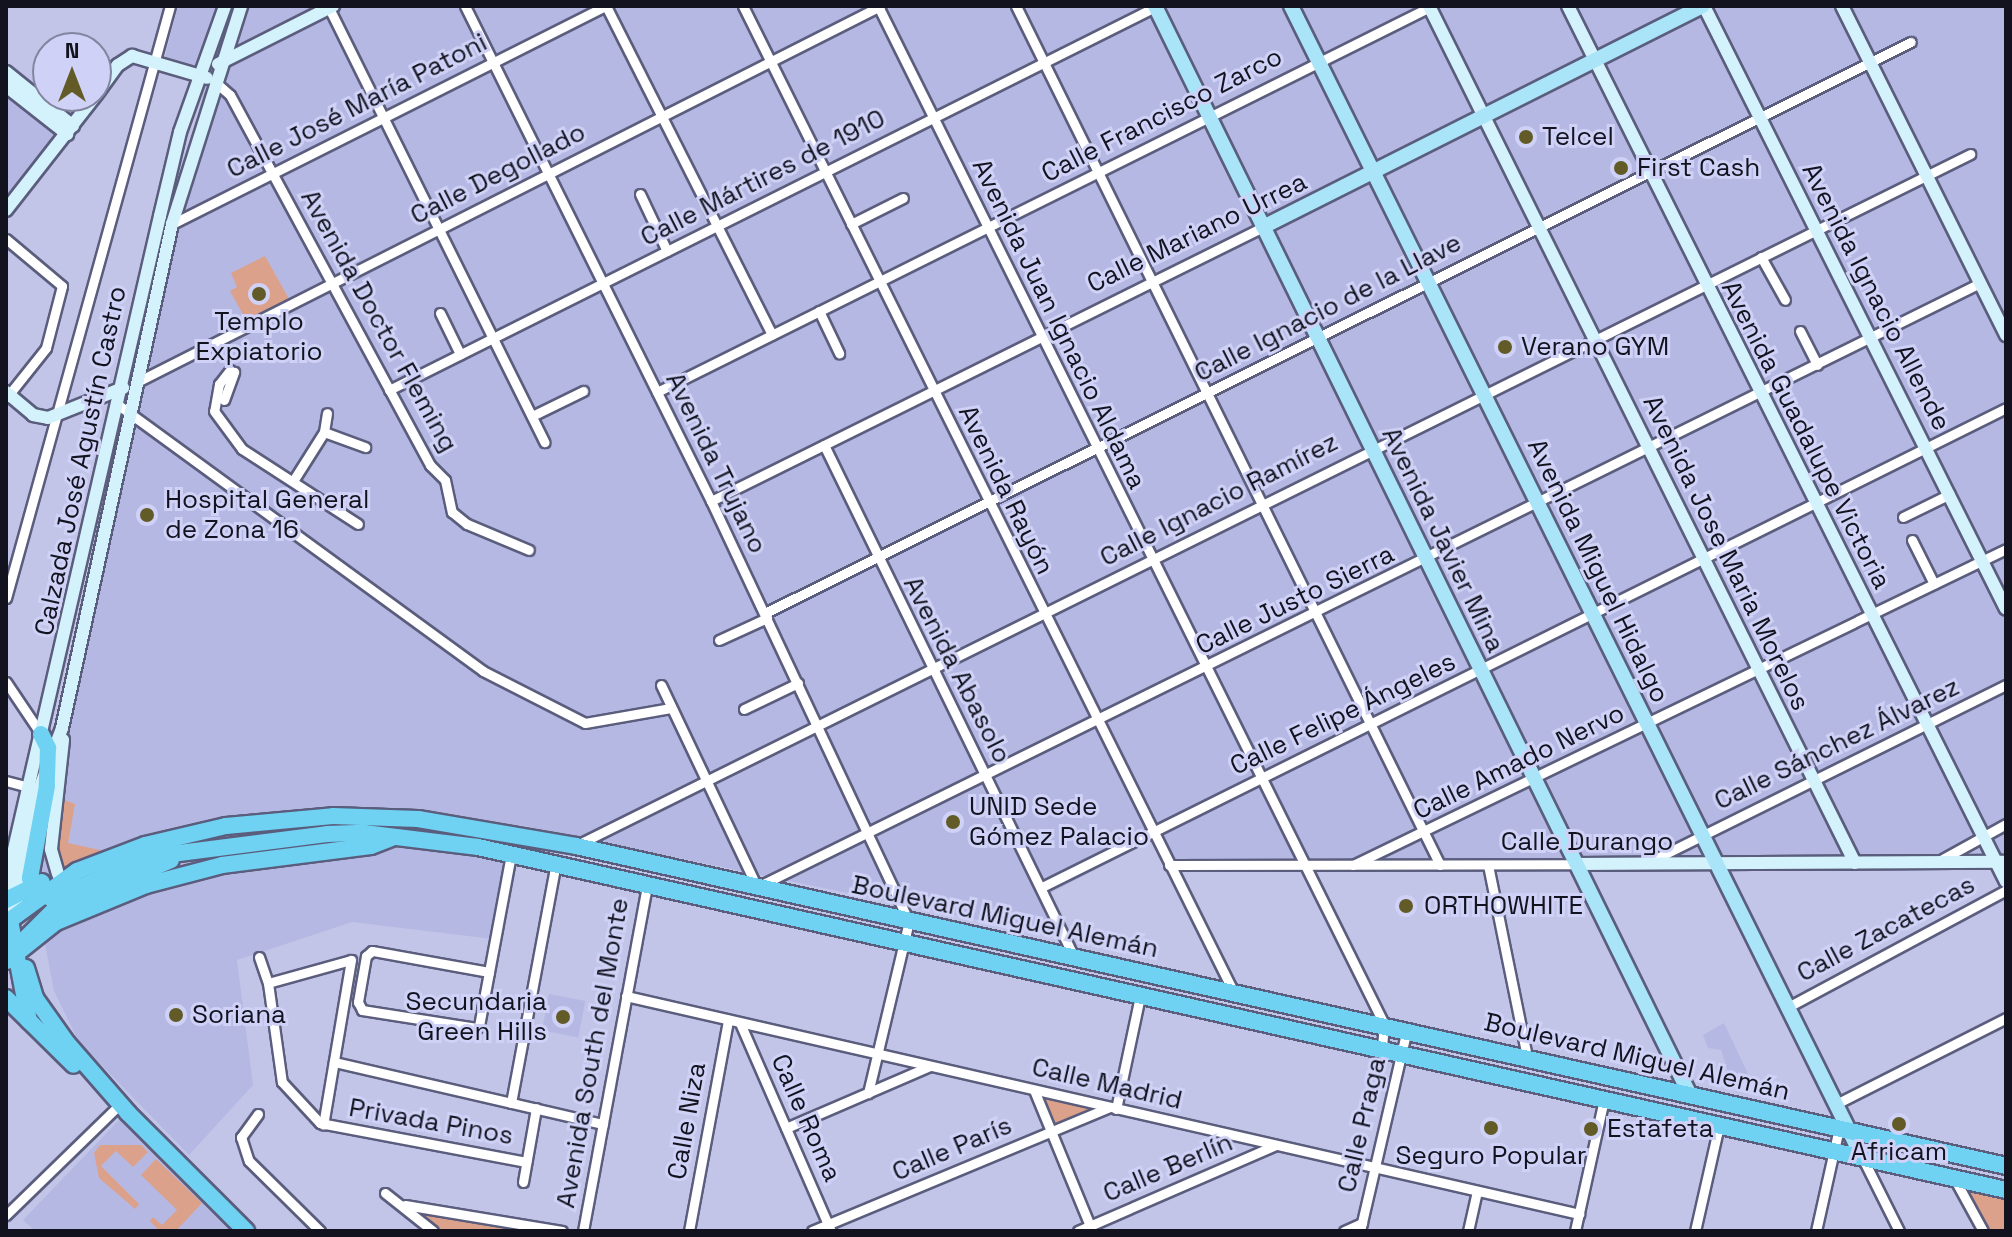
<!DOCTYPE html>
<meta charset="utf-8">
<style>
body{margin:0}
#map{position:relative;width:2012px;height:1237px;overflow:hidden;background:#c2c5e8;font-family:"Space Grotesk",sans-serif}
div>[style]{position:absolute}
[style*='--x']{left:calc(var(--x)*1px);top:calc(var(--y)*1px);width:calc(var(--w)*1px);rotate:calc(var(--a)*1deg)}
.built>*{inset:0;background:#b5b8e2;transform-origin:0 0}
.green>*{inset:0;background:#dca18b}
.roads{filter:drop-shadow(2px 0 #5b5d7d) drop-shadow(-2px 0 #5b5d7d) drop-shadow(0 2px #5b5d7d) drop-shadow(0 -2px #5b5d7d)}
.street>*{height:9px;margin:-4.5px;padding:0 4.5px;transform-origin:4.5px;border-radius:4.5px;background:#fff}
.secondary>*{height:12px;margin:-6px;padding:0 6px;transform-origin:6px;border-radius:6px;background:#d4f2fb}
.primary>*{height:14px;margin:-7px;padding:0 7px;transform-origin:7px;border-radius:7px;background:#a9e4f8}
.highway>*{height:16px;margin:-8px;padding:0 8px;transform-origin:8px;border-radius:8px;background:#6fd2f3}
.dots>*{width:22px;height:22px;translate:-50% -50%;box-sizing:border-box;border:4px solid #cfd1f6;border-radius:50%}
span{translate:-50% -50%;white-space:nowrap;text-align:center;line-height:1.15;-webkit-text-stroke:6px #cfd1f6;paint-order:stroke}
.street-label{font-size:26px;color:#12131f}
.poi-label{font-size:26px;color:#12131f}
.left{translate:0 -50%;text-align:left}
.right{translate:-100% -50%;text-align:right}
.frame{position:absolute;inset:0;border:8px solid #12131f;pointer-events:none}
.north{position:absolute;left:32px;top:32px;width:80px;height:80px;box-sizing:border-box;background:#cfd1f6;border:2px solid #8385a0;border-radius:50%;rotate:0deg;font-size:22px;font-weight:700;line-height:32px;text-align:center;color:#12131f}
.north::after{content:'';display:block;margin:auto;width:28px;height:36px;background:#625b28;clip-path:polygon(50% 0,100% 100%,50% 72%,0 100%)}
</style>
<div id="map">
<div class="built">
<div style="clip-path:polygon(178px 6px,2006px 6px,2006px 865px,1175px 871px,1158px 837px,1049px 894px,1070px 939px,519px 825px,501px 940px,352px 922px,237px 960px,253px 1085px,189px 1155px,79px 1042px,54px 991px,34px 886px,205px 85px,162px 69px)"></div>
<div style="clip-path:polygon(6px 87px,59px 131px,6px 196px)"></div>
<div style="left:549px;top:994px;width:37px;height:37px;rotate:11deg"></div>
<div style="clip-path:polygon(1724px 1023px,1758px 1095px,1735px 1092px,1721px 1050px,1708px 1048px,1703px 1035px)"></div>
<div style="clip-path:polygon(121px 1118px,232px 1231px,35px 1231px,23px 1220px)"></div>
</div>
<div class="green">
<div style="clip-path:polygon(265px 256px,289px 299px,246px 320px,230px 291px,237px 287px,231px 273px)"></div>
<div style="clip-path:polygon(59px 798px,75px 804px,68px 843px,109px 852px,100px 860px,59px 873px,52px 856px)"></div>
<div style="clip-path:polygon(1034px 1092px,1105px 1108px,1049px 1132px)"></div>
<div style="clip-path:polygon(100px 1145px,141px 1145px,148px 1152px,133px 1167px,116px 1151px,101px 1166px,139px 1204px,135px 1209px,99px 1178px,94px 1153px)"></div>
<div style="clip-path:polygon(156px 1159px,202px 1203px,176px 1231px,159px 1231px,150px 1221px,153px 1217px,162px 1225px,177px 1210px,141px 1175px)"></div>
<div style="clip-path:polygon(1955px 1183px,2006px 1194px,2006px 1231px,1984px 1231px)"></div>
<div style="clip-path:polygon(416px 1211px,515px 1227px,516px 1231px,438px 1231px)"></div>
</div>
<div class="roads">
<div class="street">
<div style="--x:328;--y:6;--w:487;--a:63.6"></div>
<div style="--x:465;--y:6;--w:553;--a:63.57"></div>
<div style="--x:711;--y:501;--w:464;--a:64.8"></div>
<div style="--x:909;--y:921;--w:177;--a:103.4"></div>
<div style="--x:606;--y:6;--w:368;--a:63.2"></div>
<div style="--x:743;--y:6;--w:1100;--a:63.55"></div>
<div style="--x:878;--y:6;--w:1137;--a:63.57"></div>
<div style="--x:1384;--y:1024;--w:25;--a:95"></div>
<div style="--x:1016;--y:6;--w:958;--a:63.73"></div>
<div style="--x:214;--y:81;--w:21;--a:41"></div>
<div style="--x:230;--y:95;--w:421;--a:61.6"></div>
<div style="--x:430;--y:465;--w:21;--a:45"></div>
<div style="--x:445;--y:480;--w:33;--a:78"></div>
<div style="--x:452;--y:512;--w:19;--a:39"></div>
<div style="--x:467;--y:524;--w:67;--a:22.8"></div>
<div style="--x:640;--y:194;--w:63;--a:64.7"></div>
<div style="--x:172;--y:224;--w:485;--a:-26.7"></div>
<div style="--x:851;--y:224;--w:58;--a:-26.6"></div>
<div style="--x:6;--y:239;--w:73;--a:40"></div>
<div style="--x:62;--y:286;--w:64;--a:104.5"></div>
<div style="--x:46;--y:348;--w:63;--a:128.5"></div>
<div style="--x:1761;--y:257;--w:49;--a:60.8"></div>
<div style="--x:819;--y:311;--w:47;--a:64.5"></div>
<div style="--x:440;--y:313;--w:46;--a:64"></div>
<div style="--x:1800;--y:331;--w:38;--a:63"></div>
<div style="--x:230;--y:370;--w:18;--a:128"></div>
<div style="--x:219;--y:384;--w:27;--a:100"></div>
<div style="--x:214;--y:411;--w:47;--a:53.6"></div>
<div style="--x:242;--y:449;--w:138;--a:32.9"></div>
<div style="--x:137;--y:382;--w:833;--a:-26.84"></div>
<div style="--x:389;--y:390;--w:859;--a:-26.57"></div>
<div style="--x:657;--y:392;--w:864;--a:-26.48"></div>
<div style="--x:224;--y:400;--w:30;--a:-70"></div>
<div style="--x:117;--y:404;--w:453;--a:36.1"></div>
<div style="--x:483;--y:671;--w:114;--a:27"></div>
<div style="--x:585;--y:723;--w:87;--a:-9.9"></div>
<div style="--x:532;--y:416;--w:57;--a:-26.1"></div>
<div style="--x:324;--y:432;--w:44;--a:20.1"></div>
<div style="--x:824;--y:445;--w:570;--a:63.97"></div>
<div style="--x:293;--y:481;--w:58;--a:-57.7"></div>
<div style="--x:324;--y:432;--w:19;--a:-81"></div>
<div style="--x:711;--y:501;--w:616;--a:-26.4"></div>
<div style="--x:1903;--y:517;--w:52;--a:-26.1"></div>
<div style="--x:1912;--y:540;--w:49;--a:63.4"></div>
<div style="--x:6;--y:598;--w:614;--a:-74.52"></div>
<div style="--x:765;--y:613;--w:1280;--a:-26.49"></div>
<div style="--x:719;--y:640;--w:53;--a:-24.6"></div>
<div style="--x:6;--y:682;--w:63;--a:56.1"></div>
<div style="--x:661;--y:685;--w:224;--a:64.6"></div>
<div style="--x:757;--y:887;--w:1364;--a:-26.28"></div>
<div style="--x:744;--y:709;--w:60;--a:-25.7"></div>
<div style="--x:6;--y:781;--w:24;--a:15"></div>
<div style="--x:579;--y:844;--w:1553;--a:-26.38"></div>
<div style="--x:1939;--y:861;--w:77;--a:-28.9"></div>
<div style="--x:1647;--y:863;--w:401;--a:-26.4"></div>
<div style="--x:1169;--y:865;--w:406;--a:-0.1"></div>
<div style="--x:1353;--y:865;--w:725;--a:-25.82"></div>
<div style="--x:1488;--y:865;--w:195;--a:78.5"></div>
<div style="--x:1042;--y:887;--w:1076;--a:-26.42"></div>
<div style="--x:259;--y:957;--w:28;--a:71"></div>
<div style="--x:268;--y:983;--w:100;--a:82"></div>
<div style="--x:282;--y:1082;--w:56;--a:47.2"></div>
<div style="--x:320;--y:1123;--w:210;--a:10.7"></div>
<div style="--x:489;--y:972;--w:119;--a:-169.8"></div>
<div style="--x:372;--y:951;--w:8;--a:140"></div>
<div style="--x:366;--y:956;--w:47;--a:99.9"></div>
<div style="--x:358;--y:1002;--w:9;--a:63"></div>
<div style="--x:362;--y:1010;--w:116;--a:8.9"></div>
<div style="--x:477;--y:1028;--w:3;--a:-45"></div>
<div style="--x:479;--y:1026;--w:55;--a:-79.5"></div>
<div style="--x:489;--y:972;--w:120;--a:-79.4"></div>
<div style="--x:268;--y:983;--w:86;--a:-15.5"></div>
<div style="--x:351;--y:960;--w:167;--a:99.6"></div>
<div style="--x:626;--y:996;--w:978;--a:12.88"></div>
<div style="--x:1788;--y:1007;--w:247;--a:-28.2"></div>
<div style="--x:740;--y:1023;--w:227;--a:66.4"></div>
<div style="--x:334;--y:1062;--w:276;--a:13"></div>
<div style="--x:1034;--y:1090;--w:152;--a:67.6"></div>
<div style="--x:511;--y:1103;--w:244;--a:-79.4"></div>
<div style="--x:1836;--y:1104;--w:191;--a:-26.8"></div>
<div style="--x:1116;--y:1109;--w:116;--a:-78"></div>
<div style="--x:258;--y:1114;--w:29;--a:126"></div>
<div style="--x:241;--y:1137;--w:25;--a:72"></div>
<div style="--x:249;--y:1161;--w:100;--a:44.6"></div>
<div style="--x:786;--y:1128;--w:157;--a:-23.3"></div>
<div style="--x:1862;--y:1157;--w:83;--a:63.4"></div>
<div style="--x:1954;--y:1178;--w:60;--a:61.3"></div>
<div style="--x:523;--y:1182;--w:75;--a:-80"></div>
<div style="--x:385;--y:1193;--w:61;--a:38.4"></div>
<div style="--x:405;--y:1205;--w:159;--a:9.4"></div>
<div style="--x:6;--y:1215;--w:161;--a:-44.2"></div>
<div style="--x:583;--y:1231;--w:353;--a:-79.5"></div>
<div style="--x:689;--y:1231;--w:215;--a:-79.5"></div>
<div style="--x:812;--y:1231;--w:321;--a:-22.6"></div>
<div style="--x:1078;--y:1231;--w:216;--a:-23.5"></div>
<div style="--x:1344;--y:1231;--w:20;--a:-24"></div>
<div style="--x:1360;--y:1231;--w:207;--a:-76.9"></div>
<div style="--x:1468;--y:1231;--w:41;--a:-77.3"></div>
<div style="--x:1575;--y:1231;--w:135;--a:-77.6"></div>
<div style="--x:1695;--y:1231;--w:109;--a:-77.2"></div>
<div style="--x:1816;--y:1231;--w:106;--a:-77.4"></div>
</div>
<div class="secondary">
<div style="--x:1429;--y:6;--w:957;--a:63.57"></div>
<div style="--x:1568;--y:6;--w:979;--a:63.43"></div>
<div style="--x:1704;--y:6;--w:674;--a:63.4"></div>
<div style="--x:1842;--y:6;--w:368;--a:63.5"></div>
<div style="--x:218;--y:64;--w:129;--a:-26.8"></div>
<div style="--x:6;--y:72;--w:86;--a:38.9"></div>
<div style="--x:6;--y:86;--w:78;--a:38.2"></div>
<div style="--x:96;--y:95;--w:37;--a:-54"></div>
<div style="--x:118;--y:65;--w:17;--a:-33"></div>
<div style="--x:132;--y:56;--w:78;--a:16.3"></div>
<div style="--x:6;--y:210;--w:145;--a:-52"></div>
<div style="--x:6;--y:392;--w:35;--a:40"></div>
<div style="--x:33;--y:415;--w:15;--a:11"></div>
<div style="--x:48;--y:418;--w:81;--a:-21.8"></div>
<div style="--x:1575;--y:864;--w:431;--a:-0.3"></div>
<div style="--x:58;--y:874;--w:26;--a:-106"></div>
<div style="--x:51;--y:849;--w:110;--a:-83.7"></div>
<div style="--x:17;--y:913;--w:39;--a:-89"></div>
<div style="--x:18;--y:874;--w:84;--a:-76.3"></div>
<div style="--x:38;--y:792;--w:68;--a:-69.4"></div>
<div style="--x:62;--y:728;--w:516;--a:-77.69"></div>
<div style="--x:172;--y:224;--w:229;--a:-72.4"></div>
<div style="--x:10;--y:920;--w:58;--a:-89"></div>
<div style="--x:11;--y:862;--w:663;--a:-77.01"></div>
<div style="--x:160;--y:216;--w:86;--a:-76.6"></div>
<div style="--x:180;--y:132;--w:134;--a:-70.3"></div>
</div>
<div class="primary">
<div style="--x:1155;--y:6;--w:1211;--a:63.84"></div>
<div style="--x:1291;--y:6;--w:1285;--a:63.61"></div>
<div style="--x:1263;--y:227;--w:492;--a:-26.7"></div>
</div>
<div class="highway">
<div style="--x:41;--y:734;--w:16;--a:63"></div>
<div style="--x:48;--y:748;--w:38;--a:92"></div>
<div style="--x:47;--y:786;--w:94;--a:100.5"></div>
<div style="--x:30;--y:878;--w:28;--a:45"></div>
<div style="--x:53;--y:898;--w:111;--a:-22.2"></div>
<div style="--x:156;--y:856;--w:172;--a:-7.3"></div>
<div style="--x:327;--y:834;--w:37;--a:-2"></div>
<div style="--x:364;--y:833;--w:115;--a:7"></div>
<div style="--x:478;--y:847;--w:1566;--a:12.65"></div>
<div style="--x:6;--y:900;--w:40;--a:-26.6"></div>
<div style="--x:14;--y:950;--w:57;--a:-45"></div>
<div style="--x:54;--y:910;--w:127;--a:-23.1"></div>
<div style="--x:7;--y:961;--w:63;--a:-38.5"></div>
<div style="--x:56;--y:922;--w:97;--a:-22.3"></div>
<div style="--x:146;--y:885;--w:79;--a:-14.7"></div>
<div style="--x:222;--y:865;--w:150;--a:-7.3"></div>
<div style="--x:371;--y:846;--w:22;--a:-21"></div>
<div style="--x:26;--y:968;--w:31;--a:73"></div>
<div style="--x:35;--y:998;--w:55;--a:54.6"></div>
<div style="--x:67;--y:1043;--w:93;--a:48.9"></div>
<div style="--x:128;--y:1113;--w:167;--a:45"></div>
<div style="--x:6;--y:998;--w:95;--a:44.6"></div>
<div style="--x:29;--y:1021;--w:103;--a:-100.7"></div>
<div style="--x:10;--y:920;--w:83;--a:-36.2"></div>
<div style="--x:77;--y:871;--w:73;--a:-20.9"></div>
<div style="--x:145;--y:845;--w:83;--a:-13.2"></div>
<div style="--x:226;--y:826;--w:107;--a:-5.3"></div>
<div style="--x:333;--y:816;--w:85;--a:2"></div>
<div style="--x:418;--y:819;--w:160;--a:9.7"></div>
<div style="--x:576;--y:846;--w:1465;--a:12.61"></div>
</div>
</div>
<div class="dots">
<div style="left:1526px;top:137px;background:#625b28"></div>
<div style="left:1621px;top:168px;background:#625b28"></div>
<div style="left:259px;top:294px;background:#625b28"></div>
<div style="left:1505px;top:347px;background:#625b28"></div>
<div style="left:147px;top:515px;background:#625b28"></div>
<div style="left:953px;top:822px;background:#625b28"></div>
<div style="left:1406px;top:906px;background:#625b28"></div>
<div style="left:176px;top:1015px;background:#625b28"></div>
<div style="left:563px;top:1017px;background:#625b28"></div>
<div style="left:1899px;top:1124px;background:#625b28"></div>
<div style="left:1491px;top:1128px;background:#625b28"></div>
<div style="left:1591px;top:1129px;background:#625b28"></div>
</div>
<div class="street-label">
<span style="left:357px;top:106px;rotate:-27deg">Calle José María Patoni</span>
<span style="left:1162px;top:115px;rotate:-27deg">Calle Francisco Zarco</span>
<span style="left:498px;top:174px;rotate:-27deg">Calle Degollado</span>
<span style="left:763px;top:178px;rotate:-27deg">Calle Mártires de 1910</span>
<span style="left:1197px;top:233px;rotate:-26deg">Calle Mariano Urrea</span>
<span style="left:1876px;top:297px;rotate:63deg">Avenida Ignacio Allende</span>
<span style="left:1328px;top:308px;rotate:-27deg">Calle Ignacio de la Llave</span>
<span style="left:379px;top:321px;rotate:61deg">Avenida Doctor Fleming</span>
<span style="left:1059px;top:324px;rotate:64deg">Avenida Juan Ignacio Aldama</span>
<span style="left:1806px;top:435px;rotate:63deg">Avenida Guadalupe Victoria</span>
<span style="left:81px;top:461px;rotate:-78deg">Calzada José Agustín Castro</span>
<span style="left:716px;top:463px;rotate:64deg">Avenida Trujano</span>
<span style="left:1006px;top:490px;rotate:64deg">Avenida Rayón</span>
<span style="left:1219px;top:500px;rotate:-27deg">Calle Ignacio Ramírez</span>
<span style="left:1443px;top:540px;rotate:64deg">Avenida Javier Mina</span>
<span style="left:1726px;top:553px;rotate:64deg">Avenida Jose Maria Morelos</span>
<span style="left:1598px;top:571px;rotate:64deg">Avenida Miguel Hidalgo</span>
<span style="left:1295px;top:600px;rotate:-26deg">Calle Justo Sierra</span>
<span style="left:957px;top:670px;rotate:63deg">Avenida Abasolo</span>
<span style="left:1343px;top:714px;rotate:-26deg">Calle Felipe Ángeles</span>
<span style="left:1837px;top:744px;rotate:-26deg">Calle Sánchez Álvarez</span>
<span style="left:1519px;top:762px;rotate:-26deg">Calle Amado Nervo</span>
<span style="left:1587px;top:842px">Calle Durango</span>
<span style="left:1005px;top:917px;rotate:12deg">Boulevard Miguel Alemán</span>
<span style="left:1886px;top:929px;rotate:-28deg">Calle Zacatecas</span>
<span style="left:593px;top:1053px;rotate:-80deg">Avenida South del Monte</span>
<span style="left:1637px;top:1057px;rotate:13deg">Boulevard Miguel Alemán</span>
<span style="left:1107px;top:1084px;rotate:13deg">Calle Madrid</span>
<span style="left:806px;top:1118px;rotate:66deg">Calle Roma</span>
<span style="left:687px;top:1121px;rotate:-80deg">Calle Niza</span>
<span style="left:431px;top:1122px;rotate:10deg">Privada Pinos</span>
<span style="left:1362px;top:1125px;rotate:-77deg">Calle Praga</span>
<span style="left:952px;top:1149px;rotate:-23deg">Calle París</span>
<span style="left:1168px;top:1168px;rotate:-23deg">Calle Berlín</span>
</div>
<div class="poi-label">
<span class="left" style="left:1542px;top:137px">Telcel</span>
<span class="left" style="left:1637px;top:168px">First Cash</span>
<span style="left:259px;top:337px">Templo<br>Expiatorio</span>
<span class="left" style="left:1521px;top:347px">Verano GYM</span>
<span class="left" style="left:165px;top:515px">Hospital General<br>de Zona 16</span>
<span class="left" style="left:969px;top:822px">UNID Sede<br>Gómez Palacio</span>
<span class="left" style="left:1424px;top:906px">ORTHOWHITE</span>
<span class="right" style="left:547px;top:1017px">Secundaria<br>Green Hills</span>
<span class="left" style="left:192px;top:1015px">Soriana</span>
<span class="left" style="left:1607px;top:1129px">Estafeta</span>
<span style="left:1899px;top:1152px">Africam</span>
<span style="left:1491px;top:1156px">Seguro Popular</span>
</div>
<div class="frame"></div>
<div class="north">N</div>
</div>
